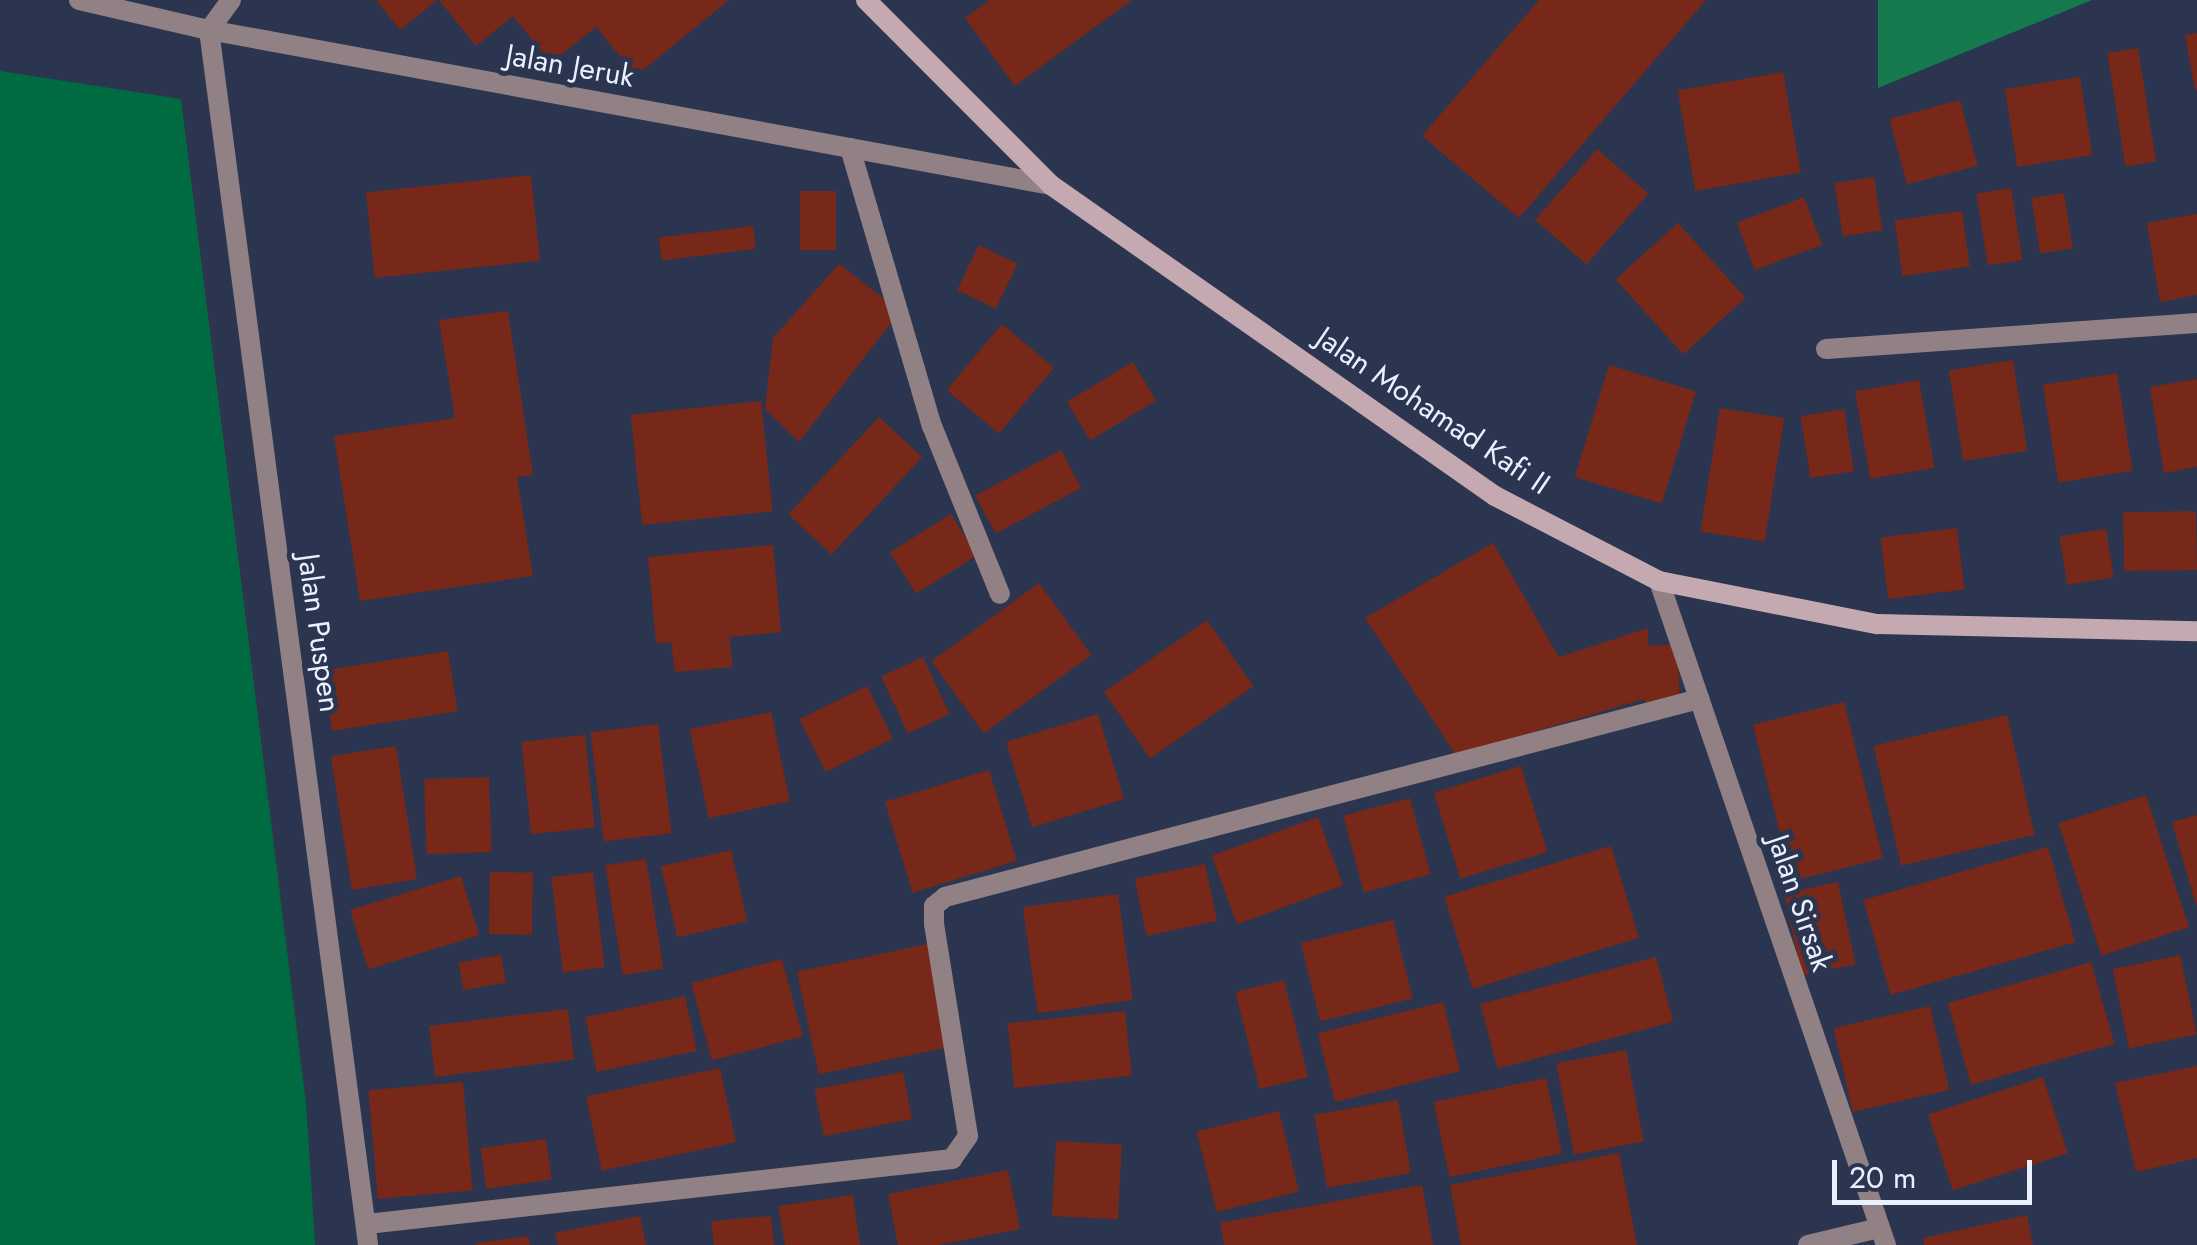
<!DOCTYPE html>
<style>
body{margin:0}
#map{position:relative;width:2197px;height:1245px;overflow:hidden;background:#2b3550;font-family:Jost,sans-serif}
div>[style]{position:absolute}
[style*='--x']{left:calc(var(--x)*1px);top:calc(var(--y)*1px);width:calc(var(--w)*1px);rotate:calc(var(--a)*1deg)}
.green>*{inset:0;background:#006b40}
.forest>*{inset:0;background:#157a4d}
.building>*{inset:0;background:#772818;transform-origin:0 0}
.minor>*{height:20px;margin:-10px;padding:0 10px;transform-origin:10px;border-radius:10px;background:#918084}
.tertiary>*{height:20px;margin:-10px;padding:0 10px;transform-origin:10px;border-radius:10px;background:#918084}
.secondary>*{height:20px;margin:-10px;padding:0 10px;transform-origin:10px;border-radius:10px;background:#c5a9b0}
span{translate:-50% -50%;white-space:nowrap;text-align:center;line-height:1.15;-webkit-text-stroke:10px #2b3550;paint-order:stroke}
.street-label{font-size:30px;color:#ebf0fe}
.scale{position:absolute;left:1832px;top:1160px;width:200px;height:45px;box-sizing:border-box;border:5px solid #ebf0fe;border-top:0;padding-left:12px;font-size:30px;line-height:35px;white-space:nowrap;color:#ebf0fe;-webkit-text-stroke:8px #2b3550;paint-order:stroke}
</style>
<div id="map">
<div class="green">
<div style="clip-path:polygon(0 71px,181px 99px,306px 1103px,315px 1245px,0 1245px)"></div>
</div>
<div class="forest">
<div style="clip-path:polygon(1878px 0,2092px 0,1878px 88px)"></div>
</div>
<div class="building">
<div style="clip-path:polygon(376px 0,437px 0,400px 30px)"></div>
<div style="clip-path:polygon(439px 0,729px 0,636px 76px,596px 27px,551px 63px,513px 16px,476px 46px)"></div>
<div style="clip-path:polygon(990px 0,1132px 0,1015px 86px,965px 18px)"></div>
<div style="clip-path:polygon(1539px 0,1706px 0,1519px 218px,1422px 136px)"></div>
<div style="clip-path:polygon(2197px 33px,2197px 90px,2195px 90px,2185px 35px)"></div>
<div style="left:2138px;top:48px;width:115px;height:31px;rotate:81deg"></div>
<div style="left:1783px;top:72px;width:102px;height:107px;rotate:80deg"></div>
<div style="left:2080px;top:77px;width:79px;height:76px;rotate:81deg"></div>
<div style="left:1960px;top:100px;width:68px;height:73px;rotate:75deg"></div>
<div style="left:1597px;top:149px;width:68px;height:94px;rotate:41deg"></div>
<div style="left:531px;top:175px;width:86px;height:166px;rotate:84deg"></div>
<div style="left:1874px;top:177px;width:54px;height:40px;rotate:81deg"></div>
<div style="left:2011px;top:188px;width:73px;height:35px;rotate:81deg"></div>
<div style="left:800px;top:191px;width:36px;height:59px"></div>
<div style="left:2064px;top:193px;width:56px;height:33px;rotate:81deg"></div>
<div style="left:1804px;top:197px;width:51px;height:72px;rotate:69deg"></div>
<div style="left:1962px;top:211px;width:56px;height:68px;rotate:82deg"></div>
<div style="clip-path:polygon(2197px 214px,2197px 295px,2160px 302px,2147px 223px)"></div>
<div style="left:1678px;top:223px;width:101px;height:84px;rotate:48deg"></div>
<div style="left:753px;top:226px;width:23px;height:95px;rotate:83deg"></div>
<div style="left:979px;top:245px;width:43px;height:50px;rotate:26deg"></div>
<div style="clip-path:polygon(839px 264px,900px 311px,799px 442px,765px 409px,773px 338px)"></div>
<div style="clip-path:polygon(508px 311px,533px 475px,517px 477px,533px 576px,360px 601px,334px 436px,455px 418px,439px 320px)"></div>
<div style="left:1002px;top:324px;width:68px;height:86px;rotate:40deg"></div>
<div style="left:2013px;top:360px;width:92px;height:65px;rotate:81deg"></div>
<div style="left:1133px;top:362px;width:45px;height:77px;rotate:59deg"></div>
<div style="left:1609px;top:365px;width:91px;height:117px;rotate:17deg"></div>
<div style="left:2117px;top:373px;width:99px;height:75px;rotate:81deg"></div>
<div style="clip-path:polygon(2197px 379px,2197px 467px,2164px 473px,2150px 387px)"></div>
<div style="left:1919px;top:380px;width:89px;height:65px;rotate:80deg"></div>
<div style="left:761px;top:401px;width:111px;height:131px;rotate:84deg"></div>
<div style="left:1720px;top:408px;width:65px;height:125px;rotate:9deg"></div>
<div style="left:1844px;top:409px;width:63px;height:44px;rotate:81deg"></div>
<div style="left:879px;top:417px;width:59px;height:133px;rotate:43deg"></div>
<div style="left:1061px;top:450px;width:43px;height:97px;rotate:62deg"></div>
<div style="left:2196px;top:511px;width:59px;height:73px;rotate:89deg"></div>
<div style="left:951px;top:514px;width:49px;height:72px;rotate:58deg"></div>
<div style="left:1957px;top:528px;width:62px;height:77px;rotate:83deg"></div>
<div style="left:2106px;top:529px;width:49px;height:47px;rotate:81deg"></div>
<div style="clip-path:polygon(1493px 543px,1559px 657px,1648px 628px,1648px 646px,1677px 644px,1680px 700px,1647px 710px,1644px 699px,1456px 755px,1365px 618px)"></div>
<div style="clip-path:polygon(773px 545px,781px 632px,729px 637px,733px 667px,675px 672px,671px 642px,656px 643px,648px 557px)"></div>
<div style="left:1039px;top:583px;width:89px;height:133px;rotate:54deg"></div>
<div style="left:1207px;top:620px;width:81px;height:126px;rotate:55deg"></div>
<div style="left:448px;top:651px;width:61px;height:127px;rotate:81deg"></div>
<div style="left:923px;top:657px;width:63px;height:46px;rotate:65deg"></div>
<div style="left:867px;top:686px;width:59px;height:75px;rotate:64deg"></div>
<div style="left:1844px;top:702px;width:161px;height:94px;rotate:76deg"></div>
<div style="left:771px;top:712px;width:91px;height:83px;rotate:78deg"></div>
<div style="left:1098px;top:714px;width:89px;height:96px;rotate:73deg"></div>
<div style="left:2007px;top:715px;width:123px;height:137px;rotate:77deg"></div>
<div style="left:658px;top:724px;width:110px;height:68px;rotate:83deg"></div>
<div style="left:585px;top:735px;width:93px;height:64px;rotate:84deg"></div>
<div style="left:396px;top:746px;width:135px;height:66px;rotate:81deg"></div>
<div style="left:1521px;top:766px;width:90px;height:91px;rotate:73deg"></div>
<div style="left:989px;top:770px;width:95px;height:109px;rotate:73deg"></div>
<div style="left:489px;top:777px;width:75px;height:65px;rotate:88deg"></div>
<div style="left:2146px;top:795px;width:139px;height:92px;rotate:72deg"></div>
<div style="left:1410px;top:798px;width:79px;height:69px;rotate:75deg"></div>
<div style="clip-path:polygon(2197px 815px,2197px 905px,2196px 905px,2172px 822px)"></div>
<div style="left:1318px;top:817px;width:73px;height:113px;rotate:70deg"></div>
<div style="left:1611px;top:846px;width:96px;height:174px;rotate:73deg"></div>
<div style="left:2048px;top:847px;width:99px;height:192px;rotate:74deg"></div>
<div style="left:731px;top:850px;width:73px;height:72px;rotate:77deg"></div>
<div style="left:646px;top:859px;width:111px;height:41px;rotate:81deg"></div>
<div style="left:1205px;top:864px;width:58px;height:72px;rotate:78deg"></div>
<div style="left:490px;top:872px;width:43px;height:62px;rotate:1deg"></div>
<div style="left:593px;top:872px;width:96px;height:42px;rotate:83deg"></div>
<div style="left:461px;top:876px;width:62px;height:116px;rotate:73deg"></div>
<div style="left:1838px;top:882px;width:84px;height:55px;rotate:78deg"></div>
<div style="left:1118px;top:894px;width:107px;height:96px;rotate:82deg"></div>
<div style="left:1393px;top:920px;width:81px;height:95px;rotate:76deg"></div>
<div style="left:928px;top:944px;width:105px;height:134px;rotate:78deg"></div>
<div style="left:501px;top:955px;width:28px;height:43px;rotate:80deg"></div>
<div style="left:2180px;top:955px;width:81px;height:69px;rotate:78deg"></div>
<div style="left:1656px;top:957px;width:67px;height:182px;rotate:75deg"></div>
<div style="left:782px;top:959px;width:80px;height:94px;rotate:75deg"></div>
<div style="left:2091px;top:962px;width:85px;height:149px;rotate:74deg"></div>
<div style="left:1284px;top:980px;width:100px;height:50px;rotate:76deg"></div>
<div style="left:685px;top:996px;width:56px;height:102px;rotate:78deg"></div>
<div style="left:1443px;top:1002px;width:71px;height:129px;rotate:76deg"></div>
<div style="left:1930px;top:1006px;width:86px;height:99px;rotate:77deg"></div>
<div style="left:568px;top:1009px;width:51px;height:140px;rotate:83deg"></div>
<div style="left:1125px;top:1011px;width:65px;height:118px;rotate:84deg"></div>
<div style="left:1626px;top:1050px;width:93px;height:71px;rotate:79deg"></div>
<div style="clip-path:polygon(2197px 1066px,2197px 1158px,2136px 1172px,2115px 1083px)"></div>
<div style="left:720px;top:1068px;width:76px;height:137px;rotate:78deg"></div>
<div style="left:903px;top:1072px;width:48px;height:90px;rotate:79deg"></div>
<div style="left:2043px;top:1077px;width:80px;height:121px;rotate:72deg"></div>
<div style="left:1546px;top:1078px;width:77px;height:115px;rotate:78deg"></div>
<div style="left:463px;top:1082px;width:109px;height:95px;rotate:85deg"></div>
<div style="left:1398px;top:1100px;width:74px;height:85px;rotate:80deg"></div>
<div style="left:1279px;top:1111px;width:83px;height:85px;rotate:76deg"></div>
<div style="left:546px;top:1139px;width:41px;height:66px;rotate:82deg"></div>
<div style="left:1056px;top:1141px;width:66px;height:75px;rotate:3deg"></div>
<div style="clip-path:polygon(1619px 1153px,1637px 1245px,1461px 1245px,1450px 1185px)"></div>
<div style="clip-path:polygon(1008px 1170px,1020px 1229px,938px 1245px,898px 1245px,888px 1194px)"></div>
<div style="clip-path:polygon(1422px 1185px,1433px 1245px,1224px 1245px,1220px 1223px)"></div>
<div style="clip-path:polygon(853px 1195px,860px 1245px,785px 1245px,778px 1206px)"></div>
<div style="clip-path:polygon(2027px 1215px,2033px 1245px,1924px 1245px,1923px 1238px)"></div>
<div style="clip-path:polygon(640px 1216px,646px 1245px,558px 1245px,555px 1233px)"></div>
<div style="clip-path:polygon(771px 1216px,774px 1245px,714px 1245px,711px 1221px)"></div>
<div style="clip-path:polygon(528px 1236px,530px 1245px,476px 1245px,476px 1243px)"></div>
</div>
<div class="minor">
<div style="--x:231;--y:0;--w:37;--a:126"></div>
<div style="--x:209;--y:30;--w:1225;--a:82.54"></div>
<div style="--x:850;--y:148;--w:290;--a:73.6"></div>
<div style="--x:932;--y:426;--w:181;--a:68"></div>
<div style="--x:1826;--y:349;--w:372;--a:-4"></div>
<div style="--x:367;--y:1224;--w:589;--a:-6.34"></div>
<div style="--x:952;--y:1159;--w:28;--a:-55"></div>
<div style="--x:968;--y:1136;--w:215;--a:-99.1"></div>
<div style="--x:934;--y:924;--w:18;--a:-90"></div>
<div style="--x:934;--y:906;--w:14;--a:-39"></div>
<div style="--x:945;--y:897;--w:780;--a:-14.71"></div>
<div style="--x:1808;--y:1245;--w:73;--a:-13.5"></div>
</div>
<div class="tertiary">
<div style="--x:79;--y:0;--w:133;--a:13"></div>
<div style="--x:209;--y:30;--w:856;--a:10.43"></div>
<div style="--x:1659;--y:581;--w:702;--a:71.13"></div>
</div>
<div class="secondary">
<div style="--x:866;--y:0;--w:262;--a:45"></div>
<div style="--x:1051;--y:185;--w:542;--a:35.01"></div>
<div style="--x:1495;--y:496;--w:185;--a:27.4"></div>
<div style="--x:1659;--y:581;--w:222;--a:11.2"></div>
<div style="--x:1877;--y:624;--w:320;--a:1.3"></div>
</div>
<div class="street-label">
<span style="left:570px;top:66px;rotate:10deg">Jalan Jeruk</span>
<span style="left:1433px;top:411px;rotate:34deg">Jalan Mohamad Kafi II</span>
<span style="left:319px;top:633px;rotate:82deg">Jalan Puspen</span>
<span style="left:1800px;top:903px;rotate:71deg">Jalan Sirsak</span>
</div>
<div class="scale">20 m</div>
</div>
